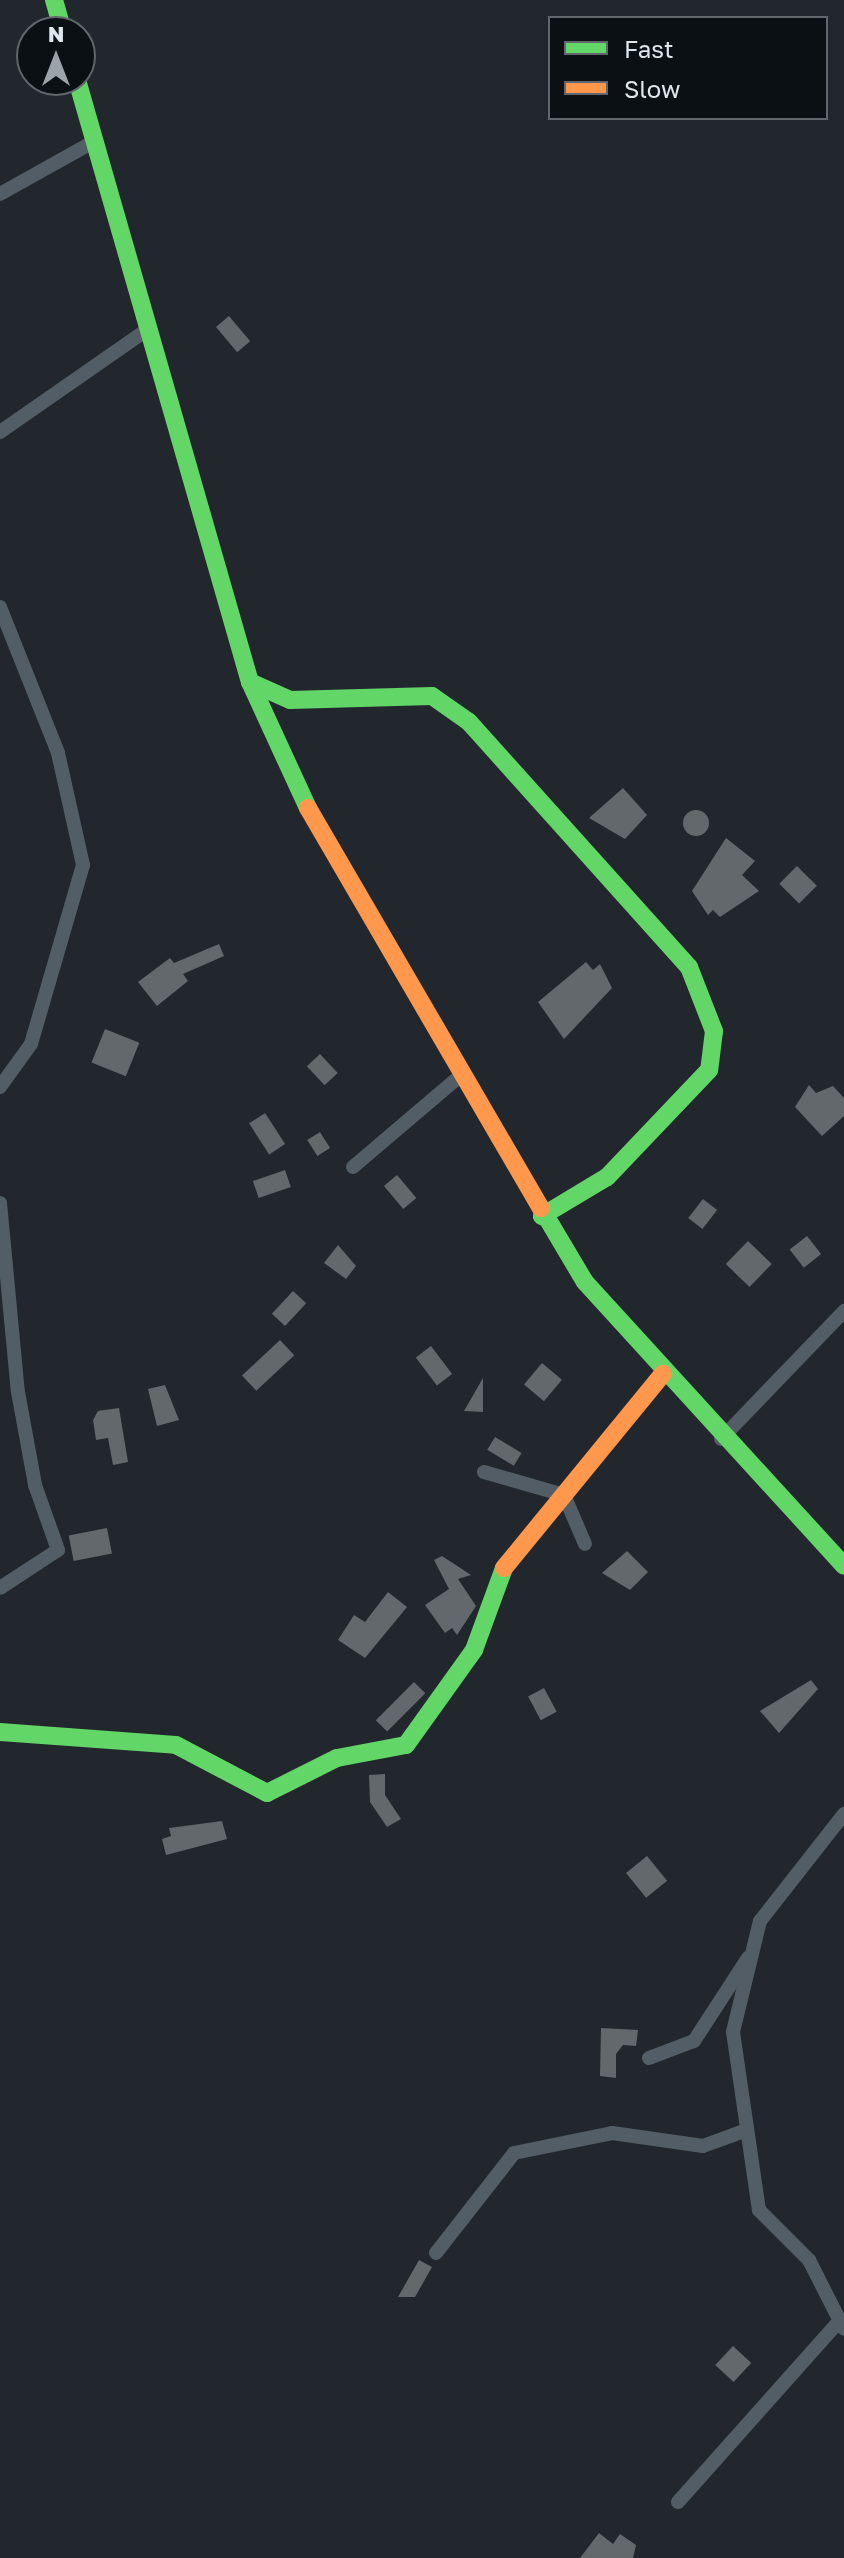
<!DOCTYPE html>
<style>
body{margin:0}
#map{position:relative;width:844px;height:2558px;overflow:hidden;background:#21272c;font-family:"Golos Text",sans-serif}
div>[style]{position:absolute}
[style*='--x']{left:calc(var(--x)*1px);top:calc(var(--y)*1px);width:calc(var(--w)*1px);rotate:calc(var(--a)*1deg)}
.building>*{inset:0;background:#62686c;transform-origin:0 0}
.round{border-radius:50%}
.street>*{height:14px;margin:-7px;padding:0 7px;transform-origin:7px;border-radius:7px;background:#525d65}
.fast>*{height:18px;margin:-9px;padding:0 9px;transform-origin:9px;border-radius:9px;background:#63d668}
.slow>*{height:18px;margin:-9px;padding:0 9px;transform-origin:9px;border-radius:9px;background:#ff974d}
span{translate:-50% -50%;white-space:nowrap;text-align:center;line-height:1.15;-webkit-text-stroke:8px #0b1014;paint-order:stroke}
.legend{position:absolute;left:548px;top:16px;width:280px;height:104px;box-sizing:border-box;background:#0b1014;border:2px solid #60666b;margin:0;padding:10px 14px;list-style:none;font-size:24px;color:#dfe7ed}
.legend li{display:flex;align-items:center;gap:16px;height:40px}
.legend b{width:40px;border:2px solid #60666b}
.north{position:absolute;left:16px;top:16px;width:80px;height:80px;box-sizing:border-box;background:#0b1014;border:2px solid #60666b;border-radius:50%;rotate:0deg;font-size:22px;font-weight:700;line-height:32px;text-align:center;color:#dfe7ed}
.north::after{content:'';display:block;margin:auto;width:28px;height:36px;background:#9ca4a9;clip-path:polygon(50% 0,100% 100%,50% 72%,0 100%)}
</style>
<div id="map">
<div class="building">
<div style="left:229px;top:316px;width:33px;height:17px;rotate:50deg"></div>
<div style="clip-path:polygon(623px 788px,647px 815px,625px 839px,589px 818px)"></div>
<div class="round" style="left:683px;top:810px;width:26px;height:26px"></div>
<div style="clip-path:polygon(726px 838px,755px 861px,742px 875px,759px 891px,720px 917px,713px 910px,708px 915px,692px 891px)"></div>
<div style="left:797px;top:866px;width:28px;height:25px;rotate:45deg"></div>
<div style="clip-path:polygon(219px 944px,224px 956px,183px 974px,188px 981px,157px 1006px,138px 982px,170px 958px,174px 963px)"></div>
<div style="clip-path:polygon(586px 962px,593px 970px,600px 964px,612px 988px,564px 1039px,538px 1002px)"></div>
<div style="left:105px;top:1029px;width:37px;height:36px;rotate:22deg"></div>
<div style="left:320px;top:1054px;width:26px;height:18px;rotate:47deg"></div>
<div style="clip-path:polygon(809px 1085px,816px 1093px,833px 1086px,844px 1098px,844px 1116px,822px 1136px,795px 1107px)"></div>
<div style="left:265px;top:1113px;width:37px;height:19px;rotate:57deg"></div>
<div style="left:320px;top:1132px;width:19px;height:15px;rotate:58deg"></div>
<div style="left:285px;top:1170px;width:18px;height:34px;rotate:71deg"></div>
<div style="left:397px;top:1175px;width:30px;height:17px;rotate:50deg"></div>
<div style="left:703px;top:1199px;width:18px;height:24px;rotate:38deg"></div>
<div style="left:807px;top:1236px;width:23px;height:22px;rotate:52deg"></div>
<div style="left:748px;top:1241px;width:33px;height:32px;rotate:44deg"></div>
<div style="clip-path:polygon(338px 1245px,356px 1266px,346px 1279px,324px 1263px)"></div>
<div style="left:293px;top:1291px;width:18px;height:31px;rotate:43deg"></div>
<div style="left:280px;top:1340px;width:21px;height:52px;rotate:47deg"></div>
<div style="left:431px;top:1346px;width:35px;height:19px;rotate:53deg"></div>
<div style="left:542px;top:1363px;width:26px;height:28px;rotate:40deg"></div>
<div style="clip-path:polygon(483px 1378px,483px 1412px,464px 1411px)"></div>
<div style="clip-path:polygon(165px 1385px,179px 1420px,157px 1426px,148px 1389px)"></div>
<div style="clip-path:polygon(119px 1408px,128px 1462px,113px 1465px,108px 1438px,96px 1440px,93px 1420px,98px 1411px)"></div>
<div style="left:495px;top:1437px;width:31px;height:15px;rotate:31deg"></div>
<div style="left:107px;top:1528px;width:26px;height:39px;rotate:79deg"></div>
<div style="clip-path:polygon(627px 1551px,648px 1572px,630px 1590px,602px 1573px)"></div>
<div style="clip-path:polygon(442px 1556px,471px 1575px,458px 1579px,476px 1606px,457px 1635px,452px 1628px,445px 1633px,425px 1605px,449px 1589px,434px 1560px)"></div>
<div style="clip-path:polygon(388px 1592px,407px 1607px,365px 1658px,338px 1640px,354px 1615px,365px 1622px)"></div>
<div style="clip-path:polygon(811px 1680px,818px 1689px,779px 1733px,760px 1711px)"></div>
<div style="left:414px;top:1682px;width:16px;height:54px;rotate:45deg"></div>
<div style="left:544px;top:1688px;width:27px;height:18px;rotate:62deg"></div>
<div style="clip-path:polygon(385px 1774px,385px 1795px,401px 1819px,387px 1827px,370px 1802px,369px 1775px)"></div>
<div style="clip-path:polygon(222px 1821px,227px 1839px,166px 1855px,162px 1839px,171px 1836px,169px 1828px)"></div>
<div style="left:647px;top:1856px;width:32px;height:27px;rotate:51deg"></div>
<div style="clip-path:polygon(601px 2028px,638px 2030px,636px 2046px,623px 2045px,616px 2054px,616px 2078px,600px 2076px)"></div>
<div style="clip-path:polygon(419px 2260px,432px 2267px,415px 2297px,398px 2297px)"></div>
<div style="left:733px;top:2346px;width:25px;height:26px;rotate:43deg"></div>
<div style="clip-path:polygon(599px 2533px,613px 2544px,620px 2534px,636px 2545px,633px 2558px,580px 2558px)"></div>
</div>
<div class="street">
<div style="--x:0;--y:194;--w:109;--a:-29.2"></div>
<div style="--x:0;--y:432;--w:179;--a:-34.8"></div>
<div style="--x:0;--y:607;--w:157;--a:68.3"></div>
<div style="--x:58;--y:753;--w:115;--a:77.4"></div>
<div style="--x:83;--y:865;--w:186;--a:106.2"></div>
<div style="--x:31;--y:1044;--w:53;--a:125.8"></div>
<div style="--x:353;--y:1167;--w:142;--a:-40.4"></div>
<div style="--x:0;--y:1203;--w:190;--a:84.6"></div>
<div style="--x:18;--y:1392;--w:95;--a:79.6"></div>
<div style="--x:35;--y:1485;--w:69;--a:70.5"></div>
<div style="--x:58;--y:1550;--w:69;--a:146.8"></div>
<div style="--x:721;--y:1439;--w:178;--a:-46.1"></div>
<div style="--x:484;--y:1472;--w:83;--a:16"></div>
<div style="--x:564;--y:1495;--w:53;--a:66.8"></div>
<div style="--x:844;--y:1814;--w:136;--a:128.1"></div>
<div style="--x:760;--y:1921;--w:114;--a:103.7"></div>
<div style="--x:733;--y:2032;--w:180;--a:81.7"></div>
<div style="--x:759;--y:2210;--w:71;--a:45"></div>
<div style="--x:809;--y:2260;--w:77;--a:63.1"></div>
<div style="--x:649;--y:2058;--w:48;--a:-20.7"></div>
<div style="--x:694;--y:2041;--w:99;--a:-57"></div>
<div style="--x:436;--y:2253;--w:127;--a:-52"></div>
<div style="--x:514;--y:2153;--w:100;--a:-11.5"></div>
<div style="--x:612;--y:2133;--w:92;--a:8.1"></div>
<div style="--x:703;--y:2146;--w:44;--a:-20.1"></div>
<div style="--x:678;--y:2502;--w:244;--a:-48.3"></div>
</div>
<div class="fast">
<div style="--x:54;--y:0;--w:33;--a:74"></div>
<div style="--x:77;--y:80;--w:626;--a:73.97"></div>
<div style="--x:250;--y:682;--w:139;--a:65.3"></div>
<div style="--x:250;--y:682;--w:44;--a:24.2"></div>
<div style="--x:290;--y:700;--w:142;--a:-1.6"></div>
<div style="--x:432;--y:696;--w:45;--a:35.1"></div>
<div style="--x:469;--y:722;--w:329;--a:48.1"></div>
<div style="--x:689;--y:967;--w:69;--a:68.7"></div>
<div style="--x:714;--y:1031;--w:39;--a:97"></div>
<div style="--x:709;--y:1070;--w:148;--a:133.6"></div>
<div style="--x:607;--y:1177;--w:76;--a:149"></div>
<div style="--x:541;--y:1208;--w:86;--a:59.3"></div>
<div style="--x:585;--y:1282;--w:384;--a:47.6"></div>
<div style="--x:0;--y:1732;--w:176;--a:4.2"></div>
<div style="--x:176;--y:1745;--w:103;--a:27.8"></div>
<div style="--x:267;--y:1793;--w:78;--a:-26.6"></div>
<div style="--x:337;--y:1758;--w:70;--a:-10.7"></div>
<div style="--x:406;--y:1745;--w:117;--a:-54.4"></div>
<div style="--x:474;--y:1650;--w:87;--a:-69.9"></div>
</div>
<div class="slow">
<div style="--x:308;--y:808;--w:463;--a:59.8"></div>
<div style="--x:504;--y:1568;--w:251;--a:-50.7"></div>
</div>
<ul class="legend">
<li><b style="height:10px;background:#63d668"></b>Fast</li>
<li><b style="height:10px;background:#ff974d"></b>Slow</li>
</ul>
<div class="north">N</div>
</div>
